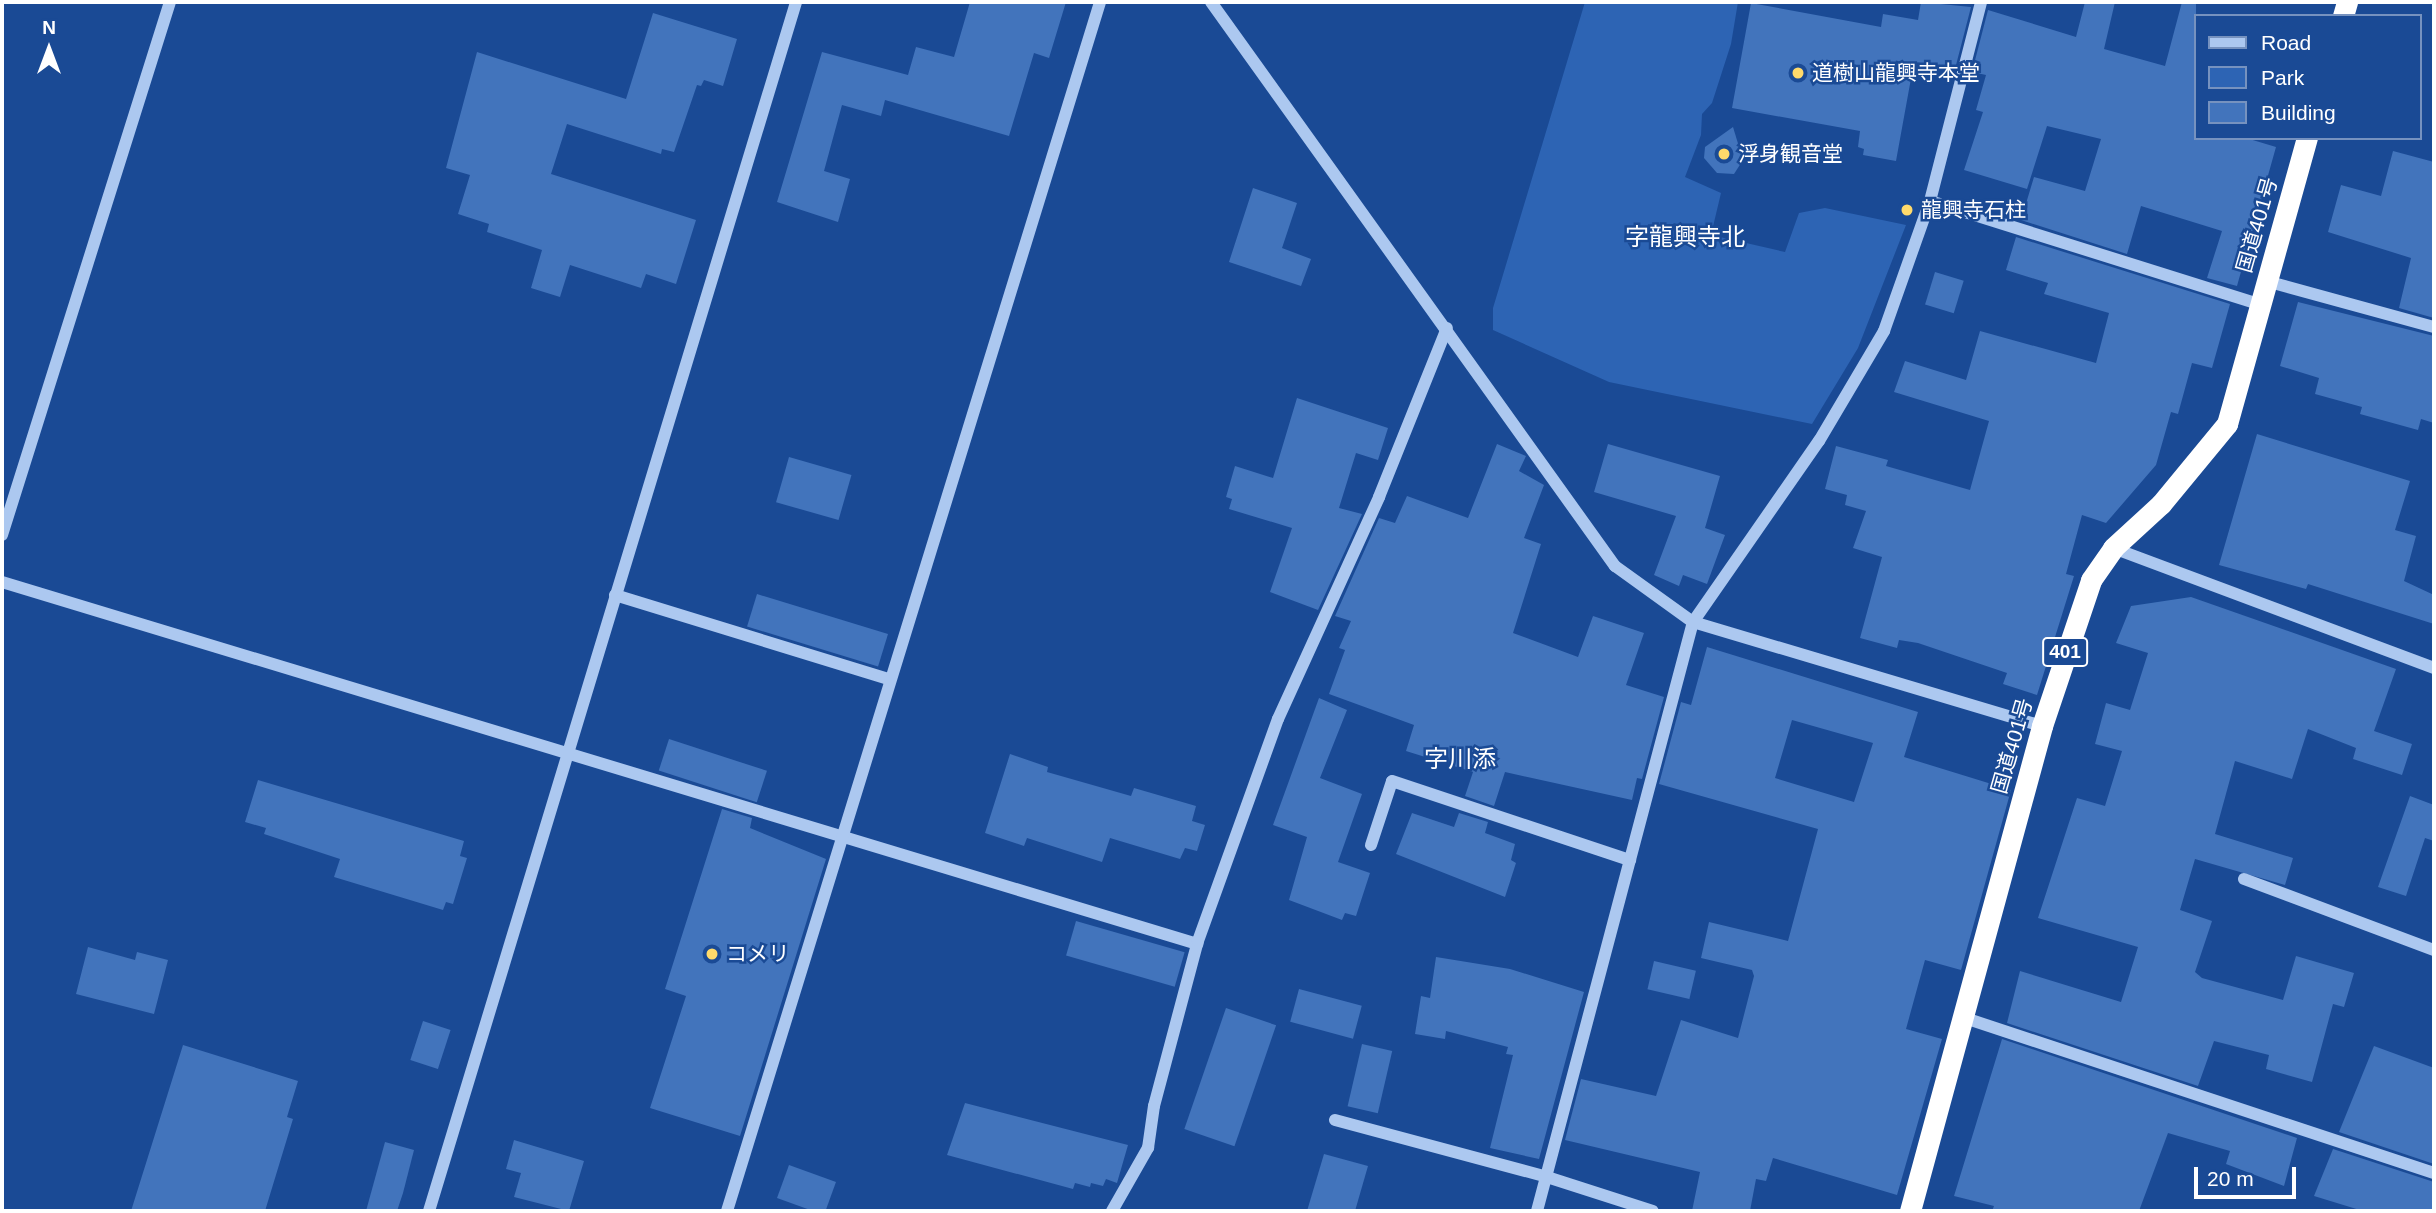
<!DOCTYPE html>
<meta charset="utf-8">
<style>
body{margin:0}
#map{position:relative;width:2436px;height:1213px;overflow:hidden;background:#1a4a95;font-family:Arial,"Noto Sans JP",sans-serif}
div>[style]{position:absolute}
[style*='--x']{left:calc(var(--x)*1px);top:calc(var(--y)*1px);width:calc(var(--w)*1px);rotate:calc(var(--a)*1deg)}
.green>*{inset:0;background:#2d64b4}
.building>*{inset:0;background:#4274bc;transform-origin:0 0}
.minor>*{height:12px;margin:-6px;padding:0 6px;transform-origin:6px;border-radius:6px;background:#acc8f0}
.highway>*{height:21px;margin:-10.5px;padding:0 10.5px;transform-origin:10.5px;border-radius:10.5px;background:#fff}
.dots>*{width:19px;height:19px;translate:-50% -50%;box-sizing:border-box;border:4px solid #1a4a95;border-radius:50%}
span{translate:-50% -50%;white-space:nowrap;text-align:center;line-height:1.15;-webkit-text-stroke:5px #1a4a95;paint-order:stroke}
.shield-label span{padding:2px 5px;background:#1a4a95;border:2px solid;border-radius:5px;-webkit-text-stroke-width:0}
.shield-label{font-size:19px;color:#fff;font-weight:700}
.poi-label{font-size:21px;color:#fff}
.left{translate:0 -50%;text-align:left}
.street-label{font-size:21px;color:#fff}
.quarter-label{font-size:24px;color:#fff}
.frame{position:absolute;inset:0;border:4px solid #fff;pointer-events:none}
.legend{position:absolute;left:2194px;top:14px;width:228px;height:126px;box-sizing:border-box;background:#1a4a95;border:2px solid #7692bf;margin:0;padding:9px 12px;list-style:none;font-size:21px;color:#fff}
.legend li{display:flex;align-items:center;gap:14px;height:35px}
.legend b{width:35px;border:2px solid #7692bf}
.north{position:absolute;left:14px;top:14px;width:70px;height:70px;-webkit-text-stroke:5px #1a4a95;paint-order:stroke;rotate:0deg;font-size:19px;font-weight:700;line-height:28px;text-align:center;color:#fff}
.north::after{content:'';display:block;margin:auto;width:24px;height:32px;background:#fff;clip-path:polygon(50% 0,100% 100%,50% 72%,0 100%)}
.scale{position:absolute;left:2194px;top:1167px;width:102px;height:32px;box-sizing:border-box;border:4px solid #fff;border-top:0;padding-left:9px;font-size:21px;line-height:24px;white-space:nowrap;color:#fff;-webkit-text-stroke:5px #1a4a95;paint-order:stroke}
</style>
<div id="map">
<div class="green">
<div style="clip-path:polygon(1585px 2px,1738px 2px,1731px 44px,1712px 103px,1702px 114px,1701px 135px,1685px 177px,1721px 193px,1711px 235px,1785px 252px,1799px 213px,1825px 208px,1906px 225px,1858px 348px,1812px 424px,1609px 382px,1493px 330px,1493px 308px)"></div>
</div>
<div class="building">
<div style="clip-path:polygon(970px 2px,1066px 2px,1049px 58px,1034px 53px,1009px 136px,885px 100px,881px 116px,842px 105px,824px 171px,850px 179px,838px 222px,777px 202px,822px 52px,908px 75px,916px 47px,954px 57px)"></div>
<div style="clip-path:polygon(1921px 2px,1971px 7px,1955px 69px,1914px 62px,1896px 161px,1863px 155px,1864px 149px,1858px 147px,1860px 131px,1732px 108px,1751px 3px,1881px 27px,1883px 14px,1918px 20px)"></div>
<div style="clip-path:polygon(2085px 2px,2115px 2px,2104px 49px,2165px 66px,2182px 2px,2196px 2px,2196px 138px,2246px 138px,2276px 147px,2237px 286px,2207px 278px,2222px 231px,2141px 206px,2127px 254px,2021px 220px,2034px 177px,2085px 191px,2101px 139px,2047px 126px,2027px 189px,1964px 170px,1983px 112px,1976px 110px,1986px 75px,1972px 72px,1988px 10px,2076px 37px)"></div>
<div style="clip-path:polygon(653px 13px,737px 39px,723px 86px,704px 80px,701px 86px,697px 85px,674px 152px,662px 149px,661px 154px,567px 124px,551px 174px,696px 220px,676px 284px,646px 274px,641px 288px,570px 265px,560px 297px,531px 288px,542px 250px,487px 232px,489px 224px,458px 214px,470px 175px,446px 168px,477px 52px,626px 99px)"></div>
<div style="clip-path:polygon(1733px 127px,1743px 160px,1734px 174px,1717px 173px,1704px 158px,1705px 147px)"></div>
<div style="clip-path:polygon(2393px 151px,2434px 162px,2434px 318px,2399px 308px,2411px 258px,2328px 232px,2341px 185px,2381px 196px)"></div>
<div style="clip-path:polygon(1253px 188px,1297px 203px,1282px 248px,1311px 259px,1301px 286px,1229px 262px)"></div>
<div style="clip-path:polygon(2016px 237px,2230px 304px,2212px 368px,2192px 363px,2178px 414px,2171px 412px,2156px 465px,2106px 523px,2082px 515px,2066px 574px,2074px 576px,2037px 695px,2003px 684px,2007px 673px,1918px 643px,1899px 640px,1897px 648px,1860px 638px,1882px 557px,1853px 548px,1866px 511px,1845px 505px,1847px 495px,1825px 489px,1836px 446px,1888px 460px,1886px 466px,1970px 490px,1989px 421px,1894px 392px,1905px 361px,1966px 380px,1980px 331px,2096px 363px,2109px 313px,2044px 294px,2048px 283px,2006px 270px)"></div>
<div style="left:1935px;top:272px;width:30px;height:34px;rotate:17deg"></div>
<div style="clip-path:polygon(2298px 302px,2434px 336px,2434px 423px,2421px 419px,2418px 430px,2360px 414px,2362px 407px,2315px 394px,2319px 378px,2280px 366px)"></div>
<div style="clip-path:polygon(1297px 398px,1388px 428px,1378px 460px,1356px 453px,1339px 508px,1362px 514px,1318px 610px,1270px 592px,1292px 528px,1229px 509px,1232px 499px,1226px 497px,1235px 466px,1273px 478px)"></div>
<div style="clip-path:polygon(2257px 434px,2410px 481px,2395px 530px,2416px 536px,2404px 581px,2434px 595px,2434px 624px,2308px 584px,2306px 589px,2219px 565px)"></div>
<div style="clip-path:polygon(1497px 444px,1526px 456px,1519px 471px,1544px 485px,1524px 538px,1541px 544px,1513px 633px,1578px 657px,1593px 616px,1644px 633px,1626px 685px,1664px 697px,1642px 779px,1637px 778px,1632px 800px,1505px 772px,1494px 806px,1465px 796px,1473px 772px,1406px 751px,1414px 725px,1329px 694px,1345px 650px,1339px 648px,1351px 621px,1335px 616px,1379px 518px,1395px 523px,1407px 496px,1468px 518px)"></div>
<div style="clip-path:polygon(1608px 444px,1720px 476px,1705px 528px,1725px 535px,1707px 584px,1683px 575px,1679px 586px,1654px 575px,1676px 516px,1594px 492px)"></div>
<div style="left:789px;top:457px;width:65px;height:47px;rotate:16deg"></div>
<div style="left:757px;top:594px;width:137px;height:34px;rotate:17deg"></div>
<div style="clip-path:polygon(2191px 597px,2396px 669px,2374px 731px,2412px 744px,2402px 775px,2353px 759px,2356px 748px,2308px 729px,2292px 779px,2235px 761px,2215px 834px,2293px 858px,2285px 885px,2195px 859px,2180px 910px,2212px 921px,2195px 972px,2202px 978px,2283px 1000px,2296px 956px,2354px 973px,2344px 1007px,2333px 1004px,2312px 1082px,2266px 1069px,2269px 1055px,2214px 1041px,2198px 1086px,2007px 1023px,2020px 971px,2121px 1002px,2138px 947px,2038px 918px,2077px 798px,2105px 806px,2122px 751px,2095px 744px,2106px 703px,2130px 710px,2148px 653px,2116px 643px,2131px 606px)"></div>
<div style="clip-path:polygon(evenodd,1707px 647px,1918px 712px,1904px 757px,2011px 790px,1961px 970px,1925px 960px,1906px 1029px,1942px 1039px,1897px 1195px,1773px 1158px,1766px 1181px,1756px 1179px,1750px 1211px,1692px 1211px,1700px 1172px,1565px 1140px,1581px 1079px,1656px 1096px,1681px 1020px,1738px 1038px,1754px 976px,1752px 970px,1701px 958px,1709px 922px,1788px 941px,1818px 829px,1659px 784px,1681px 702px,1691px 705px,1707px 647px,1792px 720px,1873px 743px,1854px 802px,1775px 778px,1792px 720px)"></div>
<div style="clip-path:polygon(1319px 698px,1347px 710px,1320px 778px,1362px 794px,1338px 862px,1370px 873px,1356px 916px,1345px 913px,1342px 920px,1289px 900px,1307px 837px,1273px 825px)"></div>
<div style="left:669px;top:739px;width:103px;height:33px;rotate:18deg"></div>
<div style="clip-path:polygon(1010px 754px,1048px 767px,1047px 772px,1131px 796px,1134px 788px,1196px 806px,1192px 821px,1205px 825px,1197px 851px,1185px 848px,1180px 859px,1110px 838px,1102px 862px,1027px 838px,1024px 846px,985px 833px)"></div>
<div style="clip-path:polygon(258px 780px,464px 841px,460px 856px,467px 858px,453px 904px,446px 902px,443px 910px,334px 877px,340px 859px,264px 834px,266px 828px,245px 822px)"></div>
<div style="clip-path:polygon(2410px 796px,2434px 805px,2434px 841px,2425px 838px,2406px 896px,2378px 887px)"></div>
<div style="clip-path:polygon(722px 809px,752px 818px,750px 828px,826px 859px,740px 1136px,650px 1108px,686px 996px,665px 989px)"></div>
<div style="clip-path:polygon(1412px 813px,1454px 827px,1459px 813px,1488px 822px,1485px 833px,1515px 844px,1511px 860px,1516px 863px,1505px 897px,1396px 854px)"></div>
<div style="left:1076px;top:921px;width:113px;height:36px;rotate:16deg"></div>
<div style="clip-path:polygon(88px 947px,135px 960px,137px 952px,168px 960px,154px 1014px,76px 994px)"></div>
<div style="clip-path:polygon(1436px 957px,1510px 969px,1584px 992px,1539px 1159px,1490px 1148px,1513px 1055px,1506px 1054px,1508px 1047px,1446px 1031px,1445px 1039px,1415px 1034px,1421px 996px,1430px 998px)"></div>
<div style="left:1654px;top:961px;width:43px;height:29px;rotate:13deg"></div>
<div style="left:1299px;top:989px;width:65px;height:34px;rotate:15deg"></div>
<div style="left:1226px;top:1008px;width:53px;height:128px;rotate:19deg"></div>
<div style="left:423px;top:1021px;width:29px;height:41px;rotate:18deg"></div>
<div style="clip-path:polygon(2002px 1039px,2297px 1138px,2284px 1186px,2226px 1164px,2230px 1151px,2168px 1133px,2139px 1211px,1992px 1211px,1994px 1206px,1954px 1196px)"></div>
<div style="left:1362px;top:1044px;width:31px;height:64px;rotate:13deg"></div>
<div style="clip-path:polygon(183px 1045px,298px 1081px,287px 1117px,293px 1119px,265px 1211px,131px 1211px)"></div>
<div style="clip-path:polygon(2374px 1046px,2434px 1068px,2434px 1164px,2339px 1132px)"></div>
<div style="clip-path:polygon(965px 1103px,1128px 1145px,1117px 1183px,1106px 1179px,1103px 1186px,1091px 1183px,1090px 1187px,1075px 1183px,1073px 1189px,947px 1155px)"></div>
<div style="clip-path:polygon(514px 1140px,584px 1161px,569px 1211px,514px 1197px,521px 1173px,506px 1169px)"></div>
<div style="clip-path:polygon(385px 1142px,414px 1150px,403px 1193px,397px 1211px,366px 1211px)"></div>
<div style="clip-path:polygon(2333px 1149px,2434px 1182px,2434px 1211px,2363px 1211px,2314px 1196px)"></div>
<div style="clip-path:polygon(1324px 1154px,1368px 1166px,1355px 1211px,1307px 1211px)"></div>
<div style="left:789px;top:1165px;width:50px;height:35px;rotate:20deg"></div>
</div>
<div class="minor">
<div style="--x:1211;--y:2;--w:694;--a:54.39"></div>
<div style="--x:1615;--y:566;--w:96;--a:35.7"></div>
<div style="--x:1693;--y:622;--w:364;--a:16.6"></div>
<div style="--x:1930;--y:201;--w:345;--a:17.4"></div>
<div style="--x:2266;--y:281;--w:174;--a:15.3"></div>
<div style="--x:2;--y:535;--w:559;--a:-72.51"></div>
<div style="--x:2113;--y:548;--w:343;--a:20.5"></div>
<div style="--x:2;--y:582;--w:1249;--a:16.85"></div>
<div style="--x:615;--y:595;--w:286;--a:17.1"></div>
<div style="--x:1371;--y:845;--w:67;--a:-71.8"></div>
<div style="--x:1392;--y:781;--w:251;--a:18.4"></div>
<div style="--x:2244;--y:879;--w:203;--a:20.5"></div>
<div style="--x:1962;--y:1017;--w:497;--a:18.3"></div>
<div style="--x:1335;--y:1120;--w:220;--a:15"></div>
<div style="--x:1547;--y:1177;--w:111;--a:17.8"></div>
<div style="--x:429;--y:1211;--w:1263;--a:-73.11"></div>
<div style="--x:727;--y:1211;--w:1265;--a:-72.85"></div>
<div style="--x:1112;--y:1211;--w:73;--a:-60.3"></div>
<div style="--x:1148;--y:1148;--w:42;--a:-81.9"></div>
<div style="--x:1154;--y:1106;--w:171;--a:-75.1"></div>
<div style="--x:1198;--y:941;--w:236;--a:-70.2"></div>
<div style="--x:1278;--y:719;--w:244;--a:-65.5"></div>
<div style="--x:1379;--y:497;--w:182;--a:-68.1"></div>
<div style="--x:1537;--y:1211;--w:609;--a:-75.17"></div>
<div style="--x:1693;--y:622;--w:221;--a:-55.2"></div>
<div style="--x:1819;--y:441;--w:128;--a:-59.4"></div>
<div style="--x:1884;--y:331;--w:138;--a:-70.5"></div>
<div style="--x:1930;--y:201;--w:205;--a:-75.6"></div>
</div>
<div class="highway">
<div style="--x:2343;--y:16;--w:15;--a:-74"></div>
<div style="--x:1910;--y:1211;--w:503;--a:-74.77"></div>
<div style="--x:2042;--y:726;--w:154;--a:-71.4"></div>
<div style="--x:2091;--y:580;--w:39;--a:-55"></div>
<div style="--x:2113;--y:548;--w:65;--a:-42.5"></div>
<div style="--x:2161;--y:504;--w:104;--a:-50.5"></div>
<div style="--x:2227;--y:424;--w:297;--a:-74.4"></div>
</div>
<div class="dots">
<div style="left:1798px;top:73px;background:#ffda6b"></div>
<div style="left:1724px;top:154px;background:#ffda6b"></div>
<div style="left:1907px;top:210px;background:#ffda6b"></div>
<div style="left:712px;top:954px;background:#ffda6b"></div>
</div>
<div class="shield-label">
<span style="left:2065px;top:652px">401</span>
</div>
<div class="poi-label">
<span class="left" style="left:1812px;top:73px">道樹山龍興寺本堂</span>
<span class="left" style="left:1738px;top:154px">浮身観音堂</span>
<span class="left" style="left:1921px;top:210px">龍興寺石柱</span>
<span class="left" style="left:726px;top:954px">コメリ</span>
</div>
<div class="street-label">
<span style="left:2257px;top:225px;rotate:-74deg">国道401号</span>
<span style="left:2012px;top:746px;rotate:-74deg">国道401号</span>
</div>
<div class="quarter-label">
<span style="left:1685px;top:237px">字龍興寺北</span>
<span style="left:1460px;top:759px">字川添</span>
</div>
<div class="frame"></div>
<ul class="legend">
<li><b style="height:9px;background:#acc8f0"></b>Road</li>
<li><b style="height:19px;background:#2d64b4"></b>Park</li>
<li><b style="height:19px;background:#4274bc"></b>Building</li>
</ul>
<div class="north">N</div>
<div class="scale">20 m</div>
</div>
